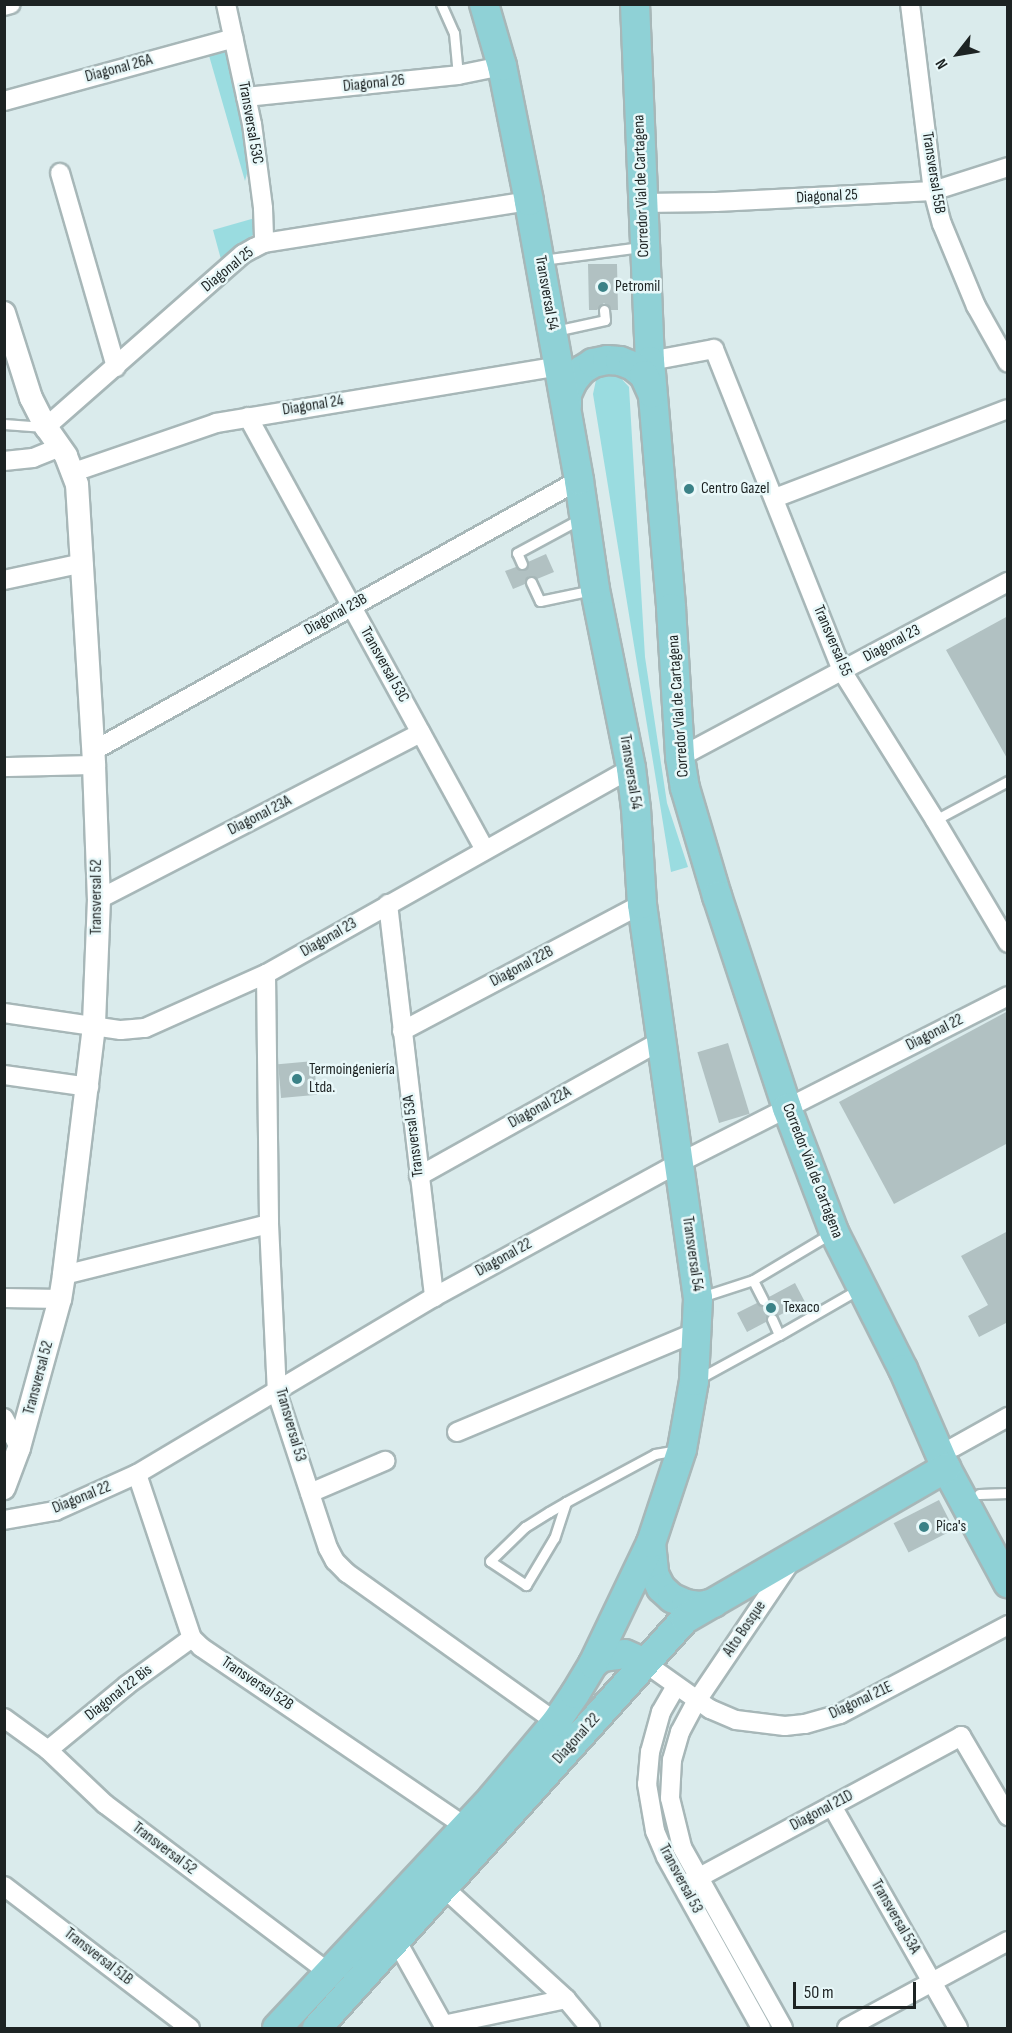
<!DOCTYPE html>
<meta charset="utf-8">
<style>
body{margin:0}
#map{position:relative;width:1012px;height:2033px;overflow:hidden;background:#daebec;font-family:"Sofia Sans Condensed",sans-serif}
div>[style]{position:absolute}
[style*='--x']{left:calc(var(--x)*1px);top:calc(var(--y)*1px);width:calc(var(--w)*1px);rotate:calc(var(--a)*1deg)}
.green>*{inset:0;background:#9adce0}
.building>*{inset:0;background:#b1c1c2;transform-origin:0 0}
.roads{filter:drop-shadow(2px 0 #a7b7b8) drop-shadow(-2px 0 #a7b7b8) drop-shadow(0 2px #a7b7b8) drop-shadow(0 -2px #a7b7b8)}
.service>*{height:9px;margin:-4.5px;padding:0 4.5px;transform-origin:4.5px;border-radius:4.5px;background:#fff}
.minor>*{height:18px;margin:-9px;padding:0 9px;transform-origin:9px;border-radius:9px;background:#fff}
.tertiary>*{height:22px;margin:-11px;padding:0 11px;transform-origin:11px;border-radius:11px;background:#fff}
.primary>*{height:28px;margin:-14px;padding:0 14px;transform-origin:14px;border-radius:14px;background:#8fd1d6}
.dots>*{width:16px;height:16px;translate:-50% -50%;box-sizing:border-box;border:3px solid #e8f8f9;border-radius:50%}
span{translate:-50% -50%;white-space:nowrap;text-align:center;line-height:1.15;-webkit-text-stroke:5px #e8f8f9;paint-order:stroke}
.street-label{font-size:16px;color:#1d2323}
.poi-label{font-size:16px;color:#1d2323}
.left{translate:0 -50%;text-align:left}
.frame{position:absolute;inset:0;border:6px solid #1d2323;pointer-events:none}
.north{position:absolute;left:928px;top:24px;width:60px;height:60px;-webkit-text-stroke:4px #e8f8f9;paint-order:stroke;rotate:239deg;font-size:16px;font-weight:700;line-height:24px;text-align:center;color:#1d2323}
.north::after{content:'';display:block;margin:auto;width:21px;height:27px;background:#1d2323;clip-path:polygon(50% 0,100% 100%,50% 72%,0 100%)}
.scale{position:absolute;left:793px;top:1982px;width:123px;height:27px;box-sizing:border-box;border:3px solid #1d2323;border-top:0;padding-left:8px;font-size:18px;line-height:21px;white-space:nowrap;color:#1d2323;-webkit-text-stroke:4px #e8f8f9;paint-order:stroke}
</style>
<div id="map">
<div class="green">
<div style="clip-path:polygon(224px 48px,244px 100px,251px 158px,245px 181px,208px 52px)"></div>
<div style="clip-path:polygon(255px 218px,255px 233px,222px 263px,213px 230px)"></div>
<div style="clip-path:polygon(611px 372px,618px 375px,629px 387px,645px 657px,667px 803px,688px 867px,671px 872px,593px 394px,596px 380px)"></div>
</div>
<div class="building">
<div style="clip-path:polygon(588px 264px,617px 264px,618px 310px,611px 310px,604px 303px,597px 310px,589px 310px)"></div>
<div style="clip-path:polygon(546px 554px,554px 572px,537px 579px,529px 576px,525px 584px,513px 589px,505px 571px,516px 567px,524px 570px,528px 562px)"></div>
<div style="clip-path:polygon(1008px 616px,1008px 760px,946px 650px)"></div>
<div style="clip-path:polygon(1008px 1011px,1008px 1143px,894px 1204px,839px 1102px)"></div>
<div style="left:728px;top:1043px;width:74px;height:32px;rotate:73deg"></div>
<div style="left:314px;top:1061px;width:34px;height:36px;rotate:85deg"></div>
<div style="clip-path:polygon(1008px 1231px,1008px 1322px,979px 1337px,968px 1316px,988px 1305px,961px 1256px)"></div>
<div style="clip-path:polygon(795px 1283px,805px 1302px,778px 1316px,769px 1313px,766px 1322px,747px 1332px,737px 1313px,757px 1303px,762px 1307px,766px 1306px,769px 1297px)"></div>
<div style="left:939px;top:1500px;width:33px;height:51px;rotate:63deg"></div>
</div>
<div class="roads">
<div class="service">
<div style="--x:441;--y:4;--w:32;--a:66"></div>
<div style="--x:454;--y:33;--w:42;--a:84.6"></div>
<div style="--x:542;--y:260;--w:100;--a:-7.5"></div>
<div style="--x:555;--y:331;--w:51;--a:-12.4"></div>
<div style="--x:605;--y:320;--w:10;--a:-96"></div>
<div style="--x:4;--y:424;--w:40;--a:4.3"></div>
<div style="--x:522;--y:564;--w:12;--a:-114"></div>
<div style="--x:517;--y:553;--w:72;--a:-28.4"></div>
<div style="--x:531;--y:582;--w:21;--a:65"></div>
<div style="--x:540;--y:601;--w:53;--a:-11.9"></div>
<div style="--x:935;--y:820;--w:83;--a:-28.1"></div>
<div style="--x:701;--y:1297;--w:55;--a:-18.1"></div>
<div style="--x:763;--y:1300;--w:22;--a:-117"></div>
<div style="--x:753;--y:1280;--w:90;--a:-30.9"></div>
<div style="--x:772;--y:1319;--w:17;--a:66"></div>
<div style="--x:779;--y:1335;--w:92;--a:-29.9"></div>
<div style="--x:700;--y:1378;--w:90;--a:-28.6"></div>
<div style="--x:979;--y:1494;--w:29;--a:-2"></div>
<div style="--x:566;--y:1502;--w:38;--a:108"></div>
<div style="--x:554;--y:1538;--w:55;--a:120.8"></div>
<div style="--x:526;--y:1585;--w:43;--a:-146.3"></div>
<div style="--x:490;--y:1561;--w:49;--a:-44.2"></div>
<div style="--x:525;--y:1527;--w:28;--a:-32"></div>
<div style="--x:549;--y:1512;--w:20;--a:-30"></div>
<div style="--x:566;--y:1502;--w:101;--a:-28.3"></div>
<div style="--x:655;--y:1454;--w:22;--a:-10"></div>
</div>
<div class="minor">
<div style="--x:226;--y:4;--w:123;--a:77.8"></div>
<div style="--x:252;--y:124;--w:85;--a:82.5"></div>
<div style="--x:263;--y:208;--w:35;--a:88"></div>
<div style="--x:910;--y:4;--w:188;--a:83"></div>
<div style="--x:933;--y:191;--w:34;--a:75"></div>
<div style="--x:942;--y:224;--w:89;--a:67.5"></div>
<div style="--x:976;--y:306;--w:65;--a:60.7"></div>
<div style="--x:4;--y:6;--w:7;--a:-16"></div>
<div style="--x:246;--y:97;--w:213;--a:-5.9"></div>
<div style="--x:458;--y:75;--w:45;--a:-11.6"></div>
<div style="--x:4;--y:101;--w:238;--a:-15.3"></div>
<div style="--x:60;--y:173;--w:202;--a:73.9"></div>
<div style="--x:643;--y:203;--w:73;--a:-0.8"></div>
<div style="--x:716;--y:202;--w:217;--a:-2.9"></div>
<div style="--x:933;--y:191;--w:79;--a:-17.7"></div>
<div style="--x:650;--y:361;--w:65;--a:-10.6"></div>
<div style="--x:714;--y:349;--w:347;--a:68.3"></div>
<div style="--x:842;--y:671;--w:176;--a:58"></div>
<div style="--x:935;--y:820;--w:143;--a:59.3"></div>
<div style="--x:248;--y:417;--w:493;--a:61.3"></div>
<div style="--x:46;--y:427;--w:262;--a:-41.3"></div>
<div style="--x:243;--y:254;--w:13;--a:-29"></div>
<div style="--x:254;--y:248;--w:11;--a:-27"></div>
<div style="--x:264;--y:243;--w:268;--a:-9"></div>
<div style="--x:4;--y:461;--w:29;--a:-6"></div>
<div style="--x:33;--y:458;--w:29;--a:-22"></div>
<div style="--x:74;--y:472;--w:150;--a:-19"></div>
<div style="--x:216;--y:423;--w:348;--a:-9.4"></div>
<div style="--x:775;--y:498;--w:249;--a:-20.9"></div>
<div style="--x:4;--y:580;--w:81;--a:-12.1"></div>
<div style="--x:93;--y:751;--w:556;--a:-29.14"></div>
<div style="--x:680;--y:757;--w:372;--a:-28.1"></div>
<div style="--x:4;--y:767;--w:90;--a:-1.3"></div>
<div style="--x:99;--y:899;--w:362;--a:-27.3"></div>
<div style="--x:388;--y:904;--w:396;--a:83.3"></div>
<div style="--x:266;--y:974;--w:250;--a:89.3"></div>
<div style="--x:269;--y:1224;--w:169;--a:87.3"></div>
<div style="--x:277;--y:1393;--w:163;--a:71.8"></div>
<div style="--x:328;--y:1548;--w:15;--a:62"></div>
<div style="--x:335;--y:1561;--w:17;--a:45"></div>
<div style="--x:347;--y:1573;--w:257;--a:35.5"></div>
<div style="--x:4;--y:1013;--w:118;--a:8.3"></div>
<div style="--x:121;--y:1030;--w:24;--a:-5"></div>
<div style="--x:145;--y:1028;--w:133;--a:-24.1"></div>
<div style="--x:266;--y:974;--w:419;--a:-29.4"></div>
<div style="--x:402;--y:1031;--w:272;--a:-27.9"></div>
<div style="--x:4;--y:1075;--w:86;--a:8"></div>
<div style="--x:419;--y:1176;--w:278;--a:-29.2"></div>
<div style="--x:64;--y:1275;--w:211;--a:-14"></div>
<div style="--x:4;--y:1298;--w:56;--a:1"></div>
<div style="--x:4;--y:1418;--w:34;--a:63"></div>
<div style="--x:457;--y:1432;--w:261;--a:-22.7"></div>
<div style="--x:954;--y:1447;--w:62;--a:-29.1"></div>
<div style="--x:137;--y:1474;--w:173;--a:71.5"></div>
<div style="--x:192;--y:1638;--w:13;--a:45"></div>
<div style="--x:201;--y:1647;--w:320;--a:34.2"></div>
<div style="--x:310;--y:1493;--w:82;--a:-23.1"></div>
<div style="--x:4;--y:1520;--w:52;--a:-10"></div>
<div style="--x:55;--y:1511;--w:90;--a:-24.3"></div>
<div style="--x:137;--y:1474;--w:346;--a:-30.8"></div>
<div style="--x:434;--y:1297;--w:279;--a:-28.7"></div>
<div style="--x:679;--y:1163;--w:369;--a:-26.9"></div>
<div style="--x:645;--y:1663;--w:80;--a:35.3"></div>
<div style="--x:710;--y:1709;--w:28;--a:23"></div>
<div style="--x:736;--y:1720;--w:49;--a:7"></div>
<div style="--x:785;--y:1726;--w:20;--a:-6"></div>
<div style="--x:805;--y:1724;--w:36;--a:-16"></div>
<div style="--x:840;--y:1714;--w:190;--a:-27.9"></div>
<div style="--x:676;--y:1686;--w:30;--a:120"></div>
<div style="--x:661;--y:1712;--w:41;--a:105.4"></div>
<div style="--x:650;--y:1752;--w:32;--a:95"></div>
<div style="--x:647;--y:1784;--w:48;--a:80.3"></div>
<div style="--x:655;--y:1831;--w:28;--a:67"></div>
<div style="--x:666;--y:1857;--w:196;--a:60.9"></div>
<div style="--x:4;--y:1718;--w:54;--a:36"></div>
<div style="--x:48;--y:1750;--w:79;--a:43.5"></div>
<div style="--x:105;--y:1804;--w:281;--a:37"></div>
<div style="--x:48;--y:1750;--w:102;--a:-39.4"></div>
<div style="--x:127;--y:1685;--w:80;--a:-35.9"></div>
<div style="--x:832;--y:1806;--w:255;--a:60.4"></div>
<div style="--x:4;--y:1886;--w:234;--a:37.4"></div>
<div style="--x:683;--y:1886;--w:316;--a:-28.3"></div>
<div style="--x:961;--y:1736;--w:93;--a:59.6"></div>
<div style="--x:443;--y:1887;--w:166;--a:42.3"></div>
<div style="--x:566;--y:1999;--w:38;--a:50"></div>
<div style="--x:395;--y:1938;--w:103;--a:60.9"></div>
<div style="--x:443;--y:2025;--w:126;--a:-11.9"></div>
<div style="--x:783;--y:2028;--w:207;--a:-119.2"></div>
<div style="--x:682;--y:1847;--w:50;--a:-103.8"></div>
<div style="--x:670;--y:1798;--w:38;--a:-87"></div>
<div style="--x:672;--y:1760;--w:29;--a:-74"></div>
<div style="--x:680;--y:1732;--w:34;--a:-62"></div>
<div style="--x:696;--y:1702;--w:166;--a:-56"></div>
<div style="--x:847;--y:2028;--w:183;--a:-28.4"></div>
</div>
<div class="tertiary">
<div style="--x:4;--y:313;--w:89;--a:72.4"></div>
<div style="--x:31;--y:398;--w:33;--a:63"></div>
<div style="--x:46;--y:427;--w:35;--a:55"></div>
<div style="--x:66;--y:456;--w:30;--a:69"></div>
<div style="--x:77;--y:484;--w:282;--a:86.5"></div>
<div style="--x:94;--y:765;--w:134;--a:87.9"></div>
<div style="--x:99;--y:899;--w:127;--a:92.3"></div>
<div style="--x:94;--y:1026;--w:251;--a:96.9"></div>
<div style="--x:64;--y:1275;--w:24;--a:99"></div>
<div style="--x:60;--y:1299;--w:155;--a:105.4"></div>
<div style="--x:19;--y:1448;--w:43;--a:110.6"></div>
</div>
<div class="primary">
<div style="--x:635;--y:4;--w:357;--a:87.6"></div>
<div style="--x:650;--y:361;--w:248;--a:85.1"></div>
<div style="--x:671;--y:608;--w:149;--a:86.5"></div>
<div style="--x:680;--y:757;--w:31;--a:81"></div>
<div style="--x:685;--y:788;--w:113;--a:73.5"></div>
<div style="--x:717;--y:896;--w:223;--a:71.7"></div>
<div style="--x:787;--y:1108;--w:133;--a:69.2"></div>
<div style="--x:834;--y:1232;--w:153;--a:63.3"></div>
<div style="--x:903;--y:1369;--w:108;--a:66.5"></div>
<div style="--x:946;--y:1468;--w:131;--a:61.7"></div>
<div style="--x:567;--y:405;--w:11;--a:-90"></div>
<div style="--x:567;--y:394;--w:14;--a:-65"></div>
<div style="--x:573;--y:381;--w:14;--a:-51"></div>
<div style="--x:582;--y:370;--w:13;--a:-32"></div>
<div style="--x:593;--y:363;--w:14;--a:-12"></div>
<div style="--x:607;--y:360;--w:13;--a:4"></div>
<div style="--x:620;--y:361;--w:14;--a:21"></div>
<div style="--x:633;--y:366;--w:14;--a:39"></div>
<div style="--x:644;--y:375;--w:20;--a:66"></div>
<div style="--x:651;--y:1543;--w:31;--a:84"></div>
<div style="--x:654;--y:1574;--w:16;--a:63"></div>
<div style="--x:661;--y:1588;--w:15;--a:42"></div>
<div style="--x:672;--y:1598;--w:15;--a:23"></div>
<div style="--x:686;--y:1604;--w:15;--a:8"></div>
<div style="--x:701;--y:1606;--w:13;--a:-13"></div>
<div style="--x:593;--y:1664;--w:11;--a:-38"></div>
<div style="--x:602;--y:1657;--w:23;--a:-7"></div>
<div style="--x:625;--y:1654;--w:22;--a:24"></div>
<div style="--x:277;--y:2028;--w:315;--a:-46.9"></div>
<div style="--x:492;--y:1798;--w:99;--a:-49.9"></div>
<div style="--x:556;--y:1722;--w:34;--a:-56"></div>
<div style="--x:575;--y:1694;--w:35;--a:-59"></div>
<div style="--x:593;--y:1664;--w:134;--a:-64.4"></div>
<div style="--x:651;--y:1543;--w:99;--a:-71.7"></div>
<div style="--x:682;--y:1449;--w:69;--a:-80"></div>
<div style="--x:694;--y:1381;--w:83;--a:-87.2"></div>
<div style="--x:698;--y:1298;--w:398;--a:-98.1"></div>
<div style="--x:642;--y:904;--w:95;--a:-93.6"></div>
<div style="--x:636;--y:809;--w:41;--a:-97"></div>
<div style="--x:631;--y:768;--w:183;--a:-101.4"></div>
<div style="--x:595;--y:589;--w:110;--a:-98.4"></div>
<div style="--x:579;--y:480;--w:283;--a:-100.2"></div>
<div style="--x:529;--y:201;--w:138;--a:-101.3"></div>
<div style="--x:502;--y:66;--w:65;--a:-106.2"></div>
<div style="--x:317;--y:2028;--w:550;--a:-48.02"></div>
<div style="--x:685;--y:1619;--w:302;--a:-30.1"></div>
</div>
</div>
<div class="dots">
<div style="left:603px;top:287px;background:#3a8287"></div>
<div style="left:689px;top:489px;background:#3a8287"></div>
<div style="left:297px;top:1079px;background:#3a8287"></div>
<div style="left:771px;top:1308px;background:#3a8287"></div>
<div style="left:924px;top:1527px;background:#3a8287"></div>
</div>
<div class="street-label">
<span style="left:119px;top:69px;rotate:-15deg">Diagonal 26A</span>
<span style="left:374px;top:84px;rotate:-6deg">Diagonal 26</span>
<span style="left:250px;top:123px;rotate:80deg">Transversal 53C</span>
<span style="left:933px;top:173px;rotate:81deg">Transversal 55B</span>
<span style="left:642px;top:186px;rotate:-92deg">Corredor Vial de Cartagena</span>
<span style="left:827px;top:197px;rotate:-3deg">Diagonal 25</span>
<span style="left:228px;top:270px;rotate:-39deg">Diagonal 25</span>
<span style="left:546px;top:293px;rotate:80deg">Transversal 54</span>
<span style="left:313px;top:406px;rotate:-9deg">Diagonal 24</span>
<span style="left:336px;top:615px;rotate:-29deg">Diagonal 23B</span>
<span style="left:832px;top:641px;rotate:67deg">Transversal 55</span>
<span style="left:892px;top:644px;rotate:-28deg">Diagonal 23</span>
<span style="left:384px;top:665px;rotate:61deg">Transversal 53C</span>
<span style="left:679px;top:706px;rotate:-94deg">Corredor Vial de Cartagena</span>
<span style="left:630px;top:772px;rotate:81deg">Transversal 54</span>
<span style="left:260px;top:816px;rotate:-27deg">Diagonal 23A</span>
<span style="left:97px;top:897px;rotate:-90deg">Transversal 52</span>
<span style="left:329px;top:938px;rotate:-30deg">Diagonal 23</span>
<span style="left:522px;top:967px;rotate:-28deg">Diagonal 22B</span>
<span style="left:935px;top:1033px;rotate:-27deg">Diagonal 22</span>
<span style="left:540px;top:1108px;rotate:-29deg">Diagonal 22A</span>
<span style="left:414px;top:1136px;rotate:-97deg">Transversal 53A</span>
<span style="left:812px;top:1171px;rotate:69deg">Corredor Vial de Cartagena</span>
<span style="left:692px;top:1254px;rotate:82deg">Transversal 54</span>
<span style="left:504px;top:1258px;rotate:-29deg">Diagonal 22</span>
<span style="left:39px;top:1378px;rotate:-75deg">Transversal 52</span>
<span style="left:290px;top:1425px;rotate:74deg">Transversal 53</span>
<span style="left:82px;top:1498px;rotate:-22deg">Diagonal 22</span>
<span style="left:745px;top:1629px;rotate:-56deg">Alto Bosque</span>
<span style="left:257px;top:1684px;rotate:34deg">Transversal 52B</span>
<span style="left:119px;top:1693px;rotate:-38deg">Diagonal 22 Bis</span>
<span style="left:861px;top:1701px;rotate:-25deg">Diagonal 21E</span>
<span style="left:577px;top:1739px;rotate:-48deg">Diagonal 22</span>
<span style="left:822px;top:1811px;rotate:-28deg">Diagonal 21D</span>
<span style="left:164px;top:1849px;rotate:37deg">Transversal 52</span>
<span style="left:680px;top:1879px;rotate:62deg">Transversal 53</span>
<span style="left:895px;top:1917px;rotate:60deg">Transversal 53A</span>
<span style="left:98px;top:1957px;rotate:38deg">Transversal 51B</span>
</div>
<div class="poi-label">
<span class="left" style="left:615px;top:287px">Petromil</span>
<span class="left" style="left:701px;top:489px">Centro Gazel</span>
<span class="left" style="left:309px;top:1079px">Termoingeniería<br>Ltda.</span>
<span class="left" style="left:783px;top:1308px">Texaco</span>
<span class="left" style="left:936px;top:1527px">Pica's</span>
</div>
<div class="frame"></div>
<div class="north">N</div>
<div class="scale">50 m</div>
</div>
